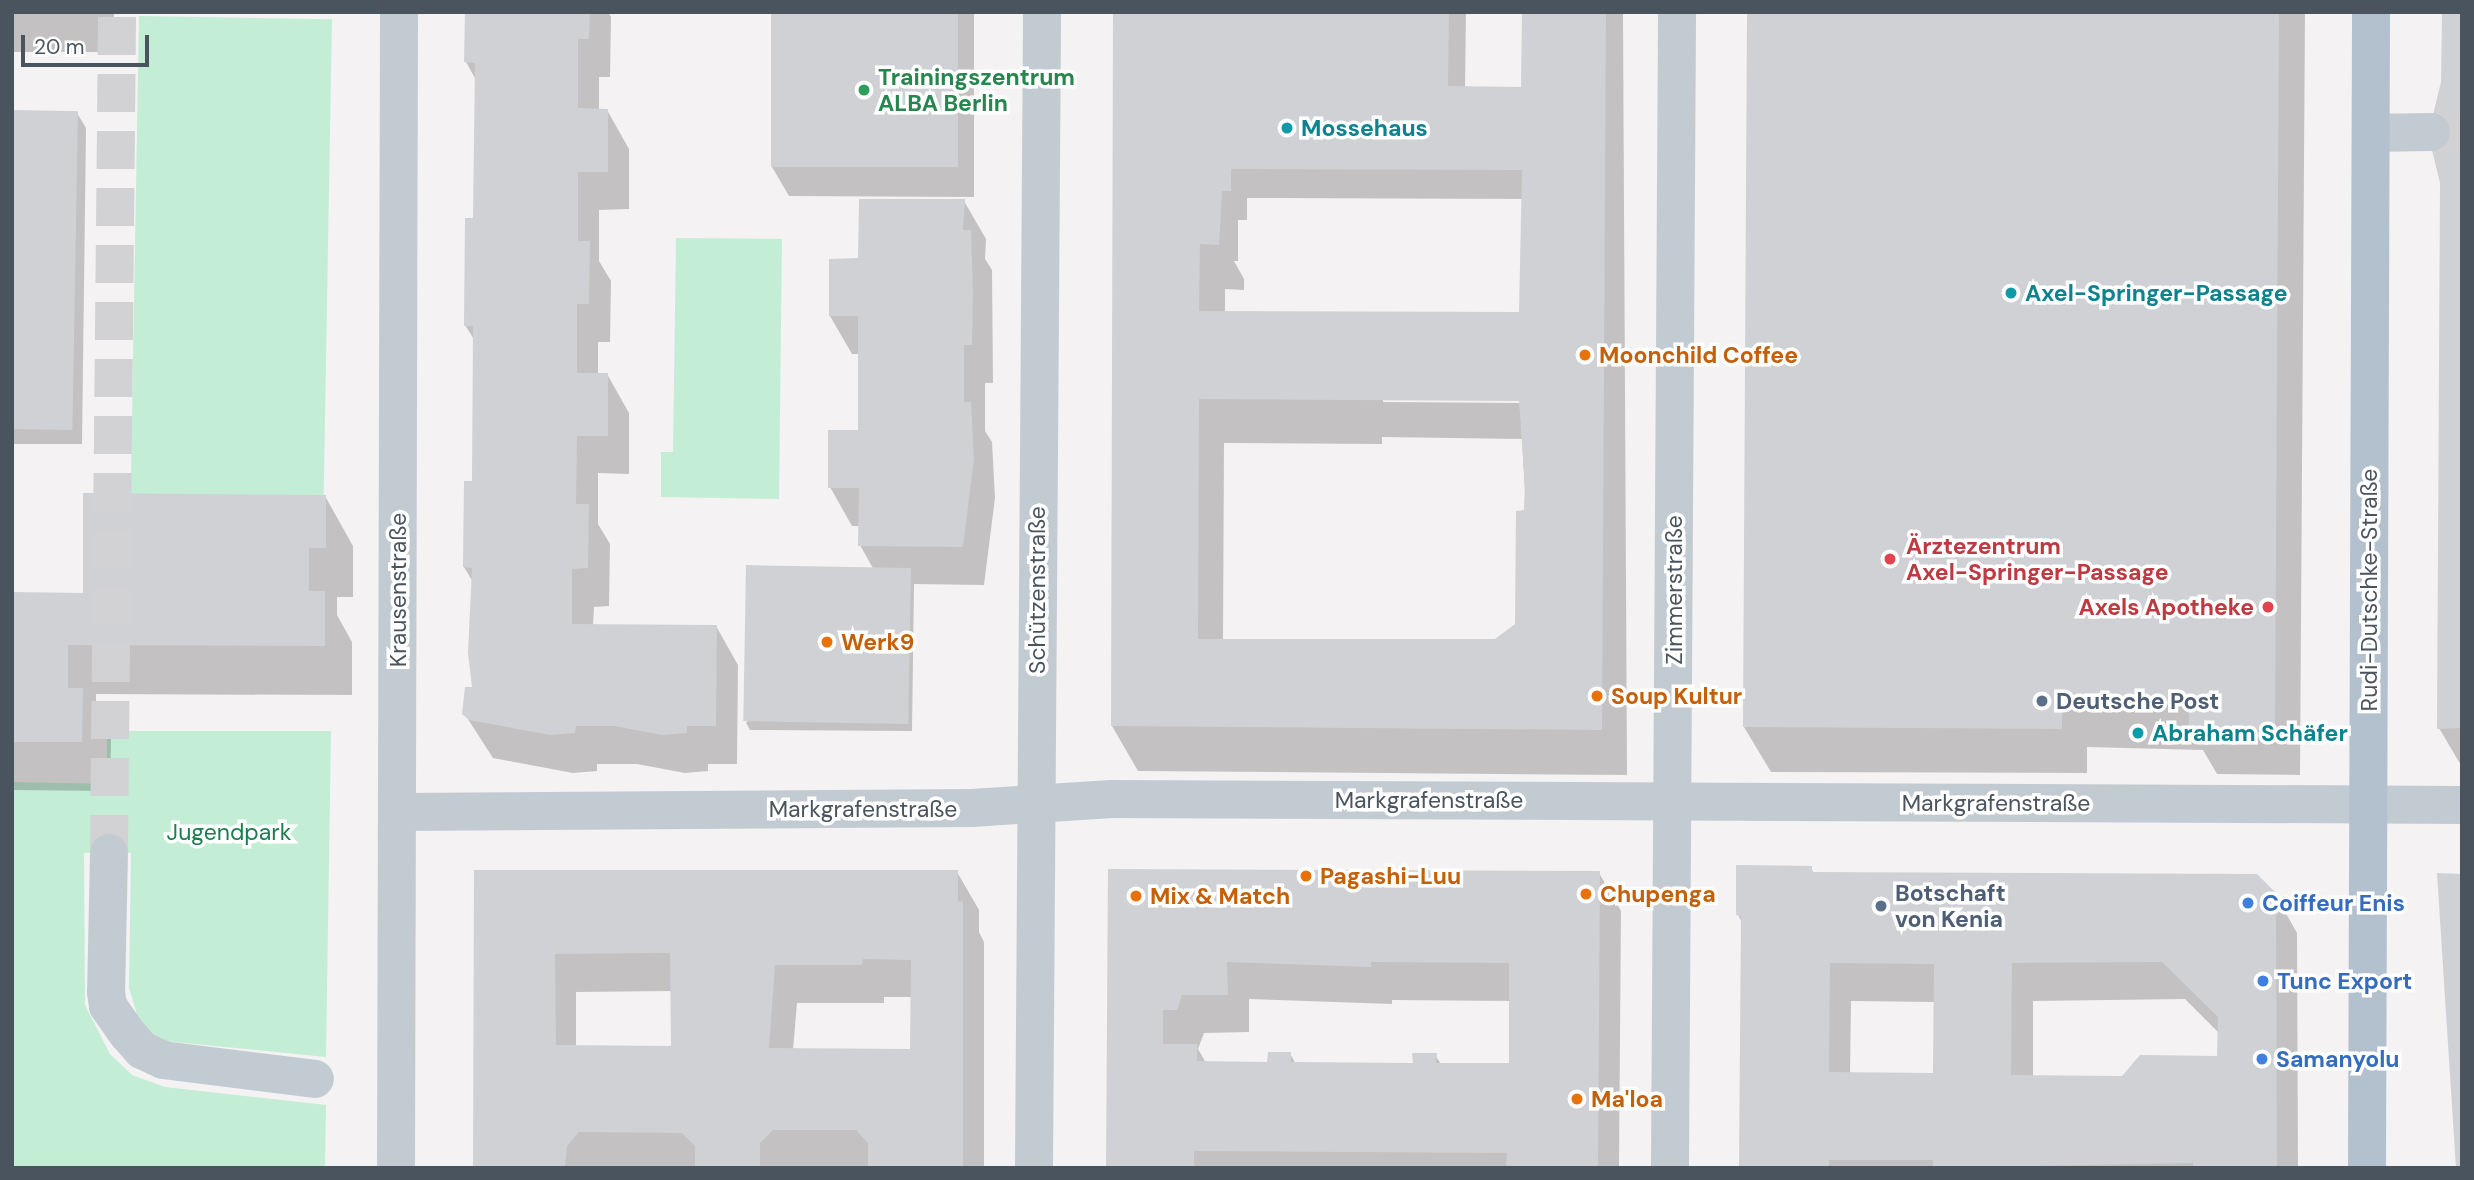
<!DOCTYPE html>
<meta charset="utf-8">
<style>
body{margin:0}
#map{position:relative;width:2474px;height:1180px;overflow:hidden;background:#f4f2f2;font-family:"DM Sans",sans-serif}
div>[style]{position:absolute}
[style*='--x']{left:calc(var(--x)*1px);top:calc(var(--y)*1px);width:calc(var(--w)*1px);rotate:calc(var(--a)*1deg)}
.green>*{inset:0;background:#c3eed5;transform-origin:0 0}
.shadow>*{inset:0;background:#0003;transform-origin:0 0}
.building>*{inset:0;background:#cfd1d5;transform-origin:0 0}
.minor-tunnel>*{height:38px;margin-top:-19px;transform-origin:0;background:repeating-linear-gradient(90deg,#d2d2d4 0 38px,transparent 0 57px)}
.minor>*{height:38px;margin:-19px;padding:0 19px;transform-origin:19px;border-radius:19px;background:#c3cbd2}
.major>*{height:38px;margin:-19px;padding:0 19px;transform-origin:19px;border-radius:19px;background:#b3c0ce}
.dots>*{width:19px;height:19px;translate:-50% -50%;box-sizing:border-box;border:4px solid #fff;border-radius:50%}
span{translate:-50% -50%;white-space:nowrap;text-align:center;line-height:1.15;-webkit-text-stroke:7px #fff;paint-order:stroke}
.leisure-label{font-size:23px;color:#27864d;font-weight:700}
.left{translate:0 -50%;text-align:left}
.culture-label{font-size:23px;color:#0d838f;font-weight:700}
.food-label{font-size:23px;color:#c56008;font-weight:700}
.health-label{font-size:23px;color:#be3a42;font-weight:700}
.right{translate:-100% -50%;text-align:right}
.street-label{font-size:23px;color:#4a545e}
.service-label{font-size:23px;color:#4e5e75;font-weight:700}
.park-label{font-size:23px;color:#1c7e4f}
.shop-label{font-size:23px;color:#366cbe;font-weight:700}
.frame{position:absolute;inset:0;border:14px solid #4a545e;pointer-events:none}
.scale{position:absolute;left:21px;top:35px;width:128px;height:32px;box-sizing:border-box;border:4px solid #4a545e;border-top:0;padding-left:9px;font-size:21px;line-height:24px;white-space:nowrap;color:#4a545e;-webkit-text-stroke:5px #fff;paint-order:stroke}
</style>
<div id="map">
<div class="green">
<div style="left:139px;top:16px;width:193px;height:478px;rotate:1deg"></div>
<div style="clip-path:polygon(676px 238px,782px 239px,779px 499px,661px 497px,661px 452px,673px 452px)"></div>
<div style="clip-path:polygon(107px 731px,331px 731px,326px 1057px,165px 1041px,151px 1033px,139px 1021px,129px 988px,131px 853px,84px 853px,85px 1005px,110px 1054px,132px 1075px,165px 1087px,326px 1105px,325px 1168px,12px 1168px,12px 782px,107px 784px)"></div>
</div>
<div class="shadow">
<div style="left:12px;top:12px;width:102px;height:40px"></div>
<div style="clip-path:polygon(466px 12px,608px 12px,611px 17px,610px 77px,599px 77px,599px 110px,607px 110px,629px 149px,629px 209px,599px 210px,599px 261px,611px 281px,610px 342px,598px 342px,598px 374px,607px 374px,629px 413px,629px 474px,598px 473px,598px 524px,610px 544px,609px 606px,594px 607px,593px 626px,716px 626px,738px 665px,737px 764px,708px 764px,708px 771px,685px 773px,637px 764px,597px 764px,597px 771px,573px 773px,493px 758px,464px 713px,474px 689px,473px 582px,464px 567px,474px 483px,475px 341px,465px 325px,475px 220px,476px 80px,466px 62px)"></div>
<div style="clip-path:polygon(773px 12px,974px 12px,974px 197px,789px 196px,772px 167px)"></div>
<div style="clip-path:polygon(evenodd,1116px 12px,1466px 12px,1465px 88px,1523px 88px,1524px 12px,1623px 12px,1627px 775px,1138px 771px,1112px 726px,1116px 12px,1247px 198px,1524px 199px,1520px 314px,1225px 313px,1225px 289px,1244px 290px,1244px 279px,1234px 261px,1238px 261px,1238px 220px,1247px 220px,1247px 198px,1116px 12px,1383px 398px,1528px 399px,1527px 403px,1383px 402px,1383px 398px,1116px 12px,1382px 437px,1522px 439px,1526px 510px,1517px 625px,1496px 641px,1223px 641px,1224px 443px,1382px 444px,1382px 437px)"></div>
<div style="clip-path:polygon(1748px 12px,2305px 12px,2300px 775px,2217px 774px,2203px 750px,2087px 747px,2087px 773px,1771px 772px,1744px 727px)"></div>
<div style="clip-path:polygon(2462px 12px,2462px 767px,2439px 728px,2443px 83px)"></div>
<div style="clip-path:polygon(12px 112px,77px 113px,86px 128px,82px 444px,12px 444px)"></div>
<div style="clip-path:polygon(964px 201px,986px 239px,985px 259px,992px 270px,993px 383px,985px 383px,985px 431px,992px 442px,995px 498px,984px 585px,914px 584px,912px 731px,750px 730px,746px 723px,874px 570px,860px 545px,860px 526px,852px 526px,830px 487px,860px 432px,860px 354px,852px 354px,830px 316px,860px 260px)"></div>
<div style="clip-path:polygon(325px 496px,353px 546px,353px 597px,337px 597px,337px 615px,352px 642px,352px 695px,96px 694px,96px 713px,111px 739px,110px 791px,12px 790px,12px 594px,85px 594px)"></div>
<div style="clip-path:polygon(evenodd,1811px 868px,1814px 874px,2275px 894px,2297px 933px,2298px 1168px,1741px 1168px,1743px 924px,1738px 915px,1811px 868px,2185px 999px,2219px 1033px,2218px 1058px,2123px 1078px,2033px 1077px,2033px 1001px,2185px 999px,1811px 868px,1851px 1001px,1935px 1002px,1935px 1074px,1850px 1074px,1851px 1001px)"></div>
<div style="clip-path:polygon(evenodd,1109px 871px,1599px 873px,1621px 911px,1619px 1168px,1108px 1168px,1109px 871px,1249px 999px,1392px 1004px,1392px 1000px,1511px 1001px,1511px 1065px,1441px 1064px,1435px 1055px,1414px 1065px,1296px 1064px,1290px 1054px,1269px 1063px,1206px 1063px,1198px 1049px,1204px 1033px,1249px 1032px,1249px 999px)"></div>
<div style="clip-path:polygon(evenodd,476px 872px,957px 872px,979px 910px,979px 932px,984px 942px,984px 1168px,474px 1168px,476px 872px,672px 991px,672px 1048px,576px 1047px,576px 992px,672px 991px,476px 872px,884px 997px,913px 997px,912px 1051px,793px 1050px,797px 1003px,884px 1003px,884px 997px)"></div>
</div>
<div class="building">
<div style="clip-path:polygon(465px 12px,590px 12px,589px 39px,578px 39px,578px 108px,608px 109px,608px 172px,578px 172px,578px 241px,590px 241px,589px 304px,577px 304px,577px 373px,608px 373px,608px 436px,577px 436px,576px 504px,589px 504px,588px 568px,572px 569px,572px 624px,717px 625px,716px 726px,687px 726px,687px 733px,662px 735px,614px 726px,576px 726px,575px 733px,550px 735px,469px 720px,462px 714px,465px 687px,472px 687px,468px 653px,472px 568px,463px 567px,464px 481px,472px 481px,473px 326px,464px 326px,465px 218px,473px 218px,475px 63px,464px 62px)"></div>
<div style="left:771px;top:12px;width:187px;height:155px"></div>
<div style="clip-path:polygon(evenodd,1113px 12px,1449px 12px,1448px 86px,1521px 87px,1522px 12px,1606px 12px,1602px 730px,1111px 726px,1113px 12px,1231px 169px,1522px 170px,1519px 312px,1199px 311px,1200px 244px,1219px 245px,1222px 191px,1231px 191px,1231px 169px,1113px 12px,1199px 399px,1519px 401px,1525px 486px,1524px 510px,1516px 511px,1515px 624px,1495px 639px,1198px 639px,1199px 399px)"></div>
<div style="clip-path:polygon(1747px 12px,2279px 12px,2275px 730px,2189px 730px,2189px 705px,2062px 703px,2062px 729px,1743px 727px)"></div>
<div style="clip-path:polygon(2442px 12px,2462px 12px,2462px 728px,2437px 729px,2440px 183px,2432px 150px,2433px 115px,2441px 82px)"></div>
<div style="left:12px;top:110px;width:66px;height:319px;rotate:1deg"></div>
<div style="clip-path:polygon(859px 199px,965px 199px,963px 230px,971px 230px,973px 292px,972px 345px,964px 345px,964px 402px,971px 402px,974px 459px,963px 547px,858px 546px,859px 488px,828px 488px,828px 430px,858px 430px,858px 316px,829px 316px,829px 259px,858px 258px)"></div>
<div style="clip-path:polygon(83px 493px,326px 495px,326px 548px,309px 548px,309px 591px,325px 591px,325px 646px,68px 645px,68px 688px,83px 688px,82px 742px,12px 742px,12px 592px,83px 593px)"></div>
<div style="left:911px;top:568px;width:156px;height:165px;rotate:91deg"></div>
<div style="clip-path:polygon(evenodd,1736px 865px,1812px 866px,1812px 872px,2257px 874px,2276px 893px,2277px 1168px,2193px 1168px,2193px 1163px,1933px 1168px,1933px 1160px,1829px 1160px,1829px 1168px,1739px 1168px,1741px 916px,1736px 915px,1736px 865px,2162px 962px,2218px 1017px,2217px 1056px,2140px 1055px,2122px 1076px,2011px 1075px,2012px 963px,2162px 962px,1736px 865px,1830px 963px,1934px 964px,1933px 1073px,1829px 1072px,1830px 963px)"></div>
<div style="clip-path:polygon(evenodd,1108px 869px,1600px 871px,1598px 1168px,1506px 1168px,1507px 1153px,1194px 1151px,1194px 1168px,1106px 1168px,1108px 869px,1227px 962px,1371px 967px,1371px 962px,1509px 963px,1509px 1063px,1436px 1063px,1437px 1053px,1412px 1053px,1413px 1063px,1291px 1062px,1291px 1052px,1268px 1052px,1267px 1062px,1197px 1061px,1197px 1044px,1163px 1044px,1163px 1010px,1177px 1010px,1182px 995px,1228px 995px,1227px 962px)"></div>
<div style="clip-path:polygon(evenodd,474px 870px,958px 870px,958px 902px,963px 901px,963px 1168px,868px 1168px,868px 1143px,856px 1130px,773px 1130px,760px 1143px,760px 1168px,695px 1168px,695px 1146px,682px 1133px,579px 1132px,567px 1146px,565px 1168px,473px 1168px,474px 870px,670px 953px,671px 1046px,556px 1045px,555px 954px,670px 953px,474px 870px,863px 959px,911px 960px,910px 1049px,769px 1048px,775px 965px,862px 965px,863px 959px)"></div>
<div style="clip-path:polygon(2437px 873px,2462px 874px,2462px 1168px,2456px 1168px)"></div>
</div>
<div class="minor-tunnel">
<div style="--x:2431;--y:132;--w:31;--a:2"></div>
<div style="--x:109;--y:853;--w:841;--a:-89.45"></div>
</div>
<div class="minor">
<div style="--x:2371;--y:133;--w:60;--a:-1"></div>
<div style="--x:397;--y:812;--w:575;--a:-0.4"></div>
<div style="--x:972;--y:808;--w:140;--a:-3.7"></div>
<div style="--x:1112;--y:799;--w:1350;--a:0.25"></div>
<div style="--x:109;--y:853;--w:139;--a:91.2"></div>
<div style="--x:106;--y:992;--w:14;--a:82"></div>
<div style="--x:108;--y:1006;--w:33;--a:55"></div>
<div style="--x:127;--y:1033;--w:23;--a:49"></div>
<div style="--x:142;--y:1050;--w:23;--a:25"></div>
<div style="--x:163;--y:1060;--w:153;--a:7.1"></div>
<div style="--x:396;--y:1168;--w:1156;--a:-89.85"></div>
<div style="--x:1034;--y:1168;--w:1156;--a:-89.6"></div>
<div style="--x:1670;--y:1168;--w:1156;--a:-89.65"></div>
</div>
<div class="major">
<div style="--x:2367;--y:1168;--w:1156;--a:-89.8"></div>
</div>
<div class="dots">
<div style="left:864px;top:90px;background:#2e9e5b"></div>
<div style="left:1287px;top:128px;background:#0f9aa8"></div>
<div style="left:2011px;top:293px;background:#0f9aa8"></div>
<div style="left:1585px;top:355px;background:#e8710a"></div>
<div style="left:1890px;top:559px;background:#e0444e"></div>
<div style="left:2268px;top:607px;background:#e0444e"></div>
<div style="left:827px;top:642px;background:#e8710a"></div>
<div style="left:1597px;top:696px;background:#e8710a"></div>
<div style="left:2042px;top:701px;background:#5c6f8a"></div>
<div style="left:2138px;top:733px;background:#0f9aa8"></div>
<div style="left:1306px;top:876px;background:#e8710a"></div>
<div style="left:1586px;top:894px;background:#e8710a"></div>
<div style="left:1136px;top:896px;background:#e8710a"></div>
<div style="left:2248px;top:903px;background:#3f7fe0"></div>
<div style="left:1881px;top:906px;background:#5c6f8a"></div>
<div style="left:2263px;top:981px;background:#3f7fe0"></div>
<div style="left:2262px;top:1059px;background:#3f7fe0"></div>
<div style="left:1577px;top:1099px;background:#e8710a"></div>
</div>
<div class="leisure-label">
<span class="left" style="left:878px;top:90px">Trainingszentrum<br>ALBA Berlin</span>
</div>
<div class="culture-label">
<span class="left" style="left:1301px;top:128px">Mossehaus</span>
<span class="left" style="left:2025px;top:293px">Axel-Springer-Passage</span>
<span class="left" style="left:2152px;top:733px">Abraham Schäfer</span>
</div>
<div class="food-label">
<span class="left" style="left:1599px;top:355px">Moonchild Coffee</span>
<span class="left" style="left:841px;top:642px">Werk9</span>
<span class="left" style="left:1611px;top:696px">Soup Kultur</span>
<span class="left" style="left:1320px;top:876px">Pagashi-Luu</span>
<span class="left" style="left:1600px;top:894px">Chupenga</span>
<span class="left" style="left:1150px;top:896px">Mix &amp; Match</span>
<span class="left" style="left:1591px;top:1099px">Ma'loa</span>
</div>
<div class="health-label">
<span class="left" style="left:1906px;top:559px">Ärztezentrum<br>Axel-Springer-Passage</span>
<span class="right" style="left:2254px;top:607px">Axels Apotheke</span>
</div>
<div class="street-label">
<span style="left:398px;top:590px;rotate:-90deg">Krausenstraße</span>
<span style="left:1037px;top:590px;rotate:-90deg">Schützenstraße</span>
<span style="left:1674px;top:590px;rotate:-90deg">Zimmerstraße</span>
<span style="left:2369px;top:590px;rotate:-90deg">Rudi-Dutschke-Straße</span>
<span style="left:1429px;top:800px">Markgrafenstraße</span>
<span style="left:1996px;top:803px">Markgrafenstraße</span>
<span style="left:863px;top:809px">Markgrafenstraße</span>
</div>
<div class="service-label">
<span class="left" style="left:2056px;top:701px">Deutsche Post</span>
<span class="left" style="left:1895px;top:906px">Botschaft<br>von Kenia</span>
</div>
<div class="park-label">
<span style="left:229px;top:832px">Jugendpark</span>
</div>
<div class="shop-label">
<span class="left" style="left:2262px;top:903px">Coiffeur Enis</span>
<span class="left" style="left:2277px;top:981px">Tunc Export</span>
<span class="left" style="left:2276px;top:1059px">Samanyolu</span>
</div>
<div class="frame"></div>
<div class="scale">20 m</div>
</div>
